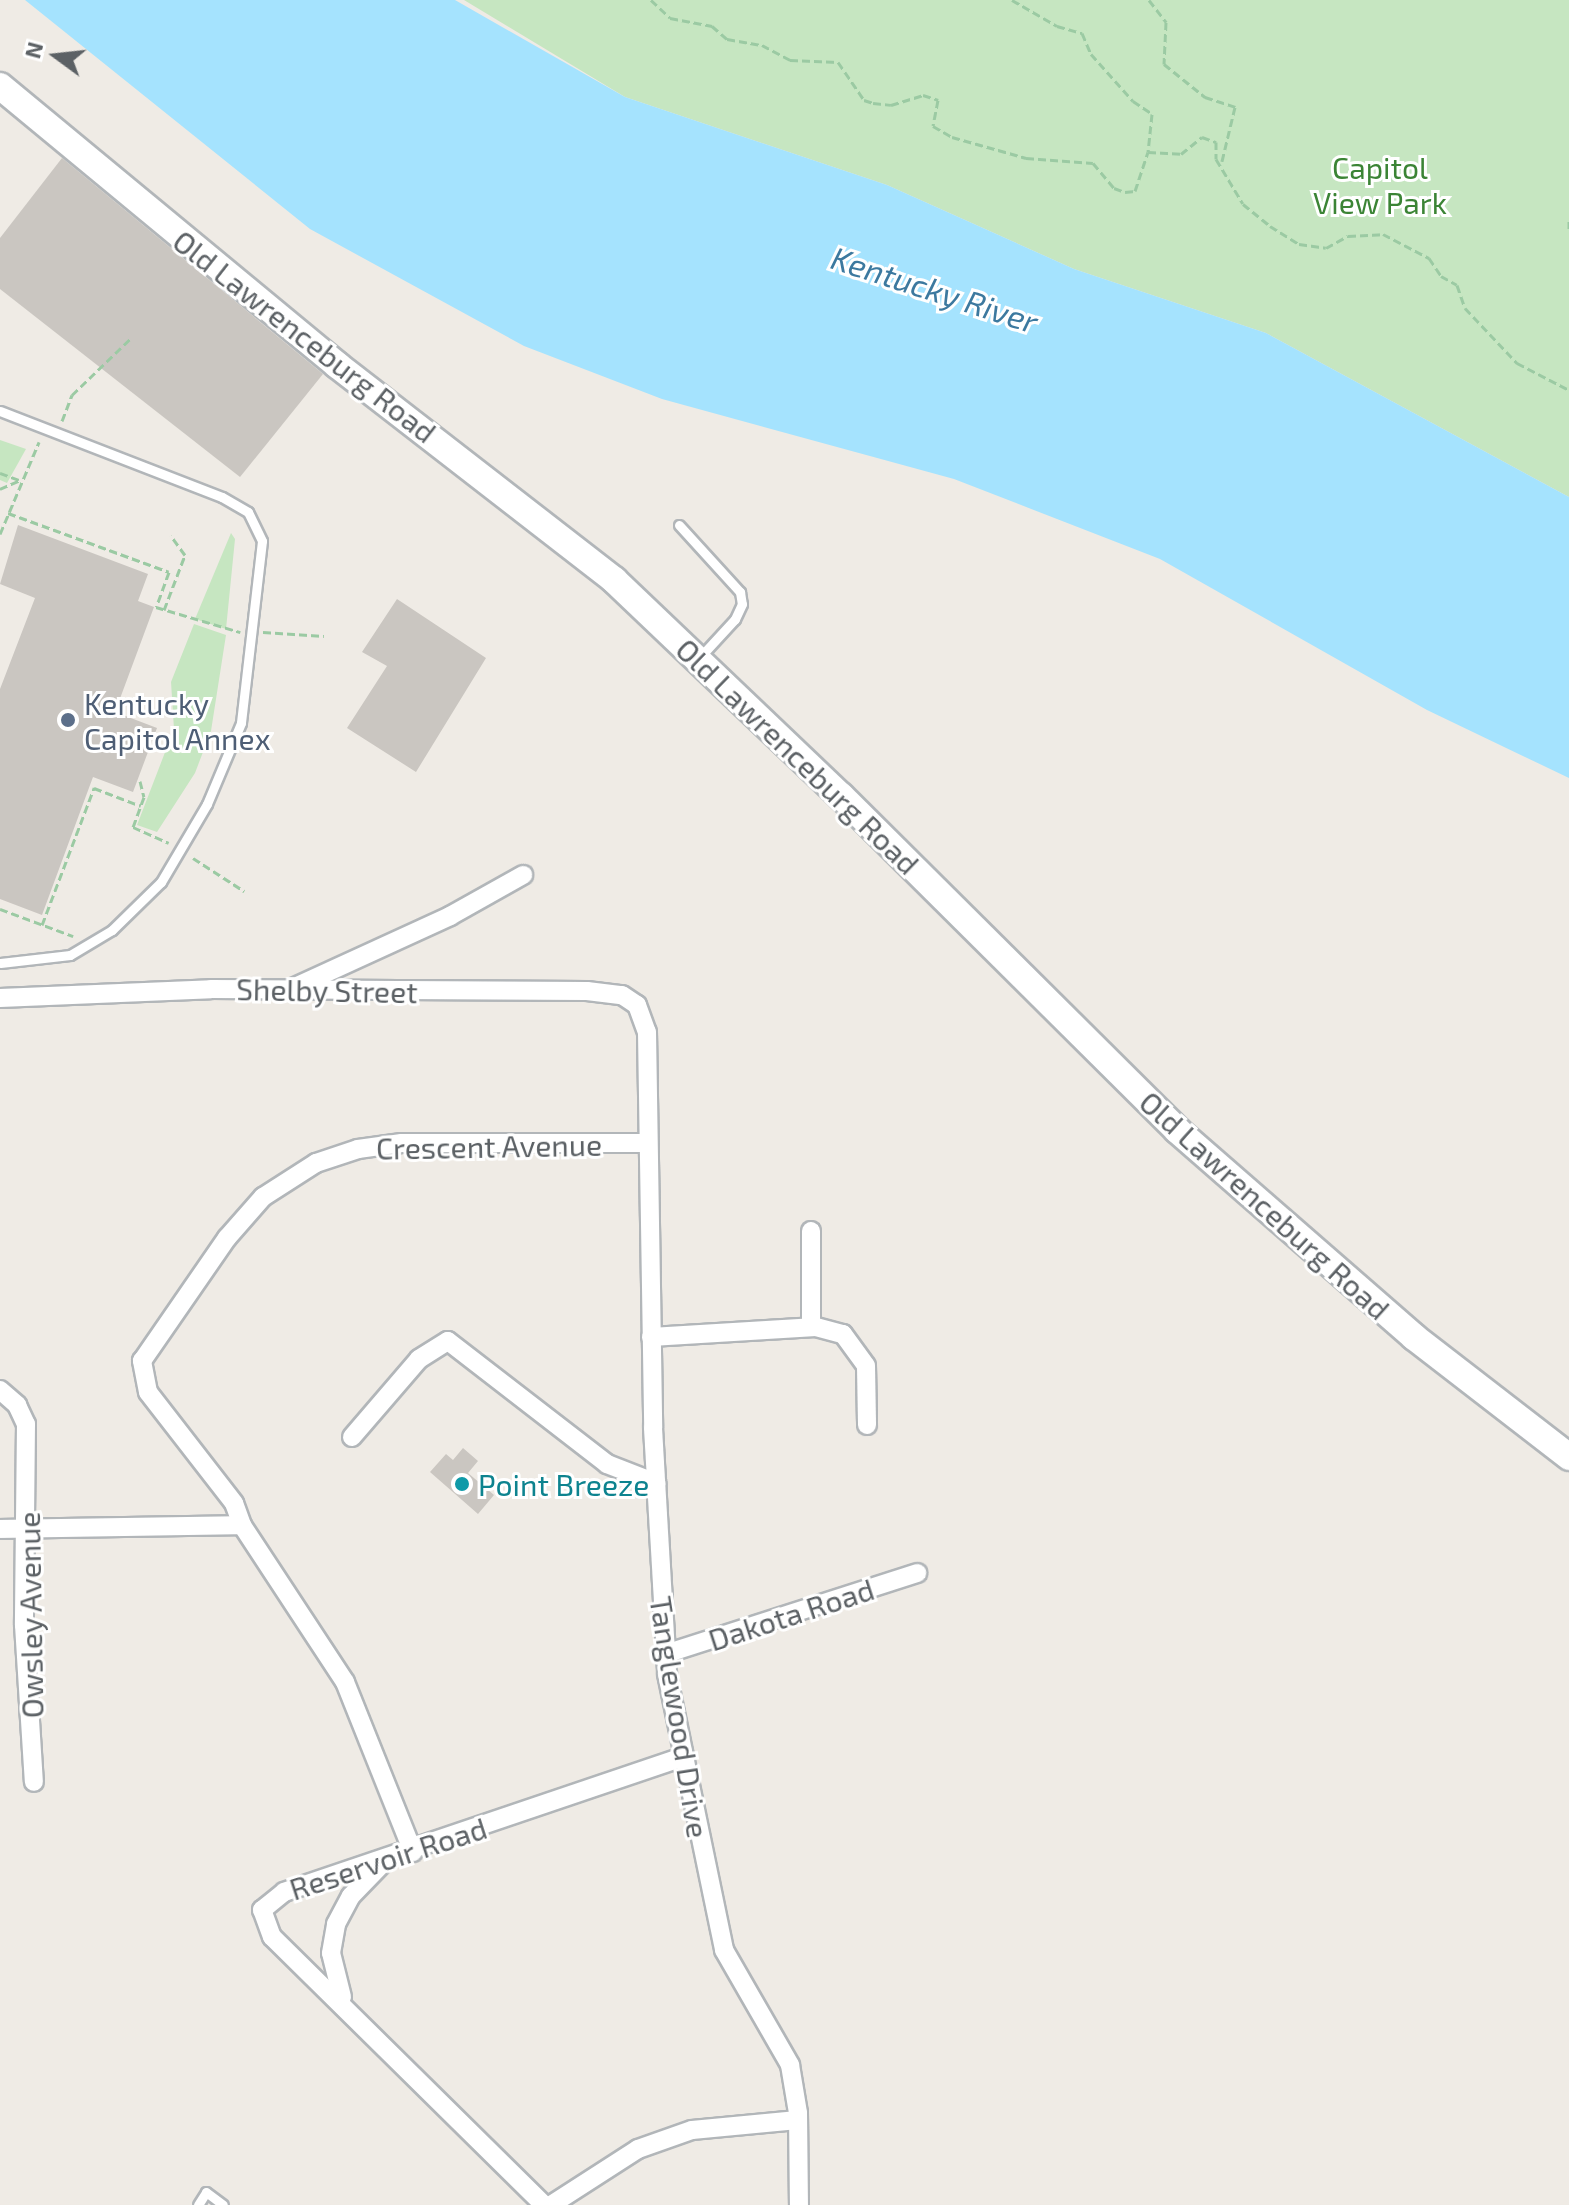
<!DOCTYPE html>
<style>
body{margin:0}
#map{position:relative;width:1569px;height:2205px;overflow:hidden;background:#efebe5;font-family:"Exo 2",sans-serif}
div>[style]{position:absolute}
[style*='--x']{left:calc(var(--x)*1px);top:calc(var(--y)*1px);width:calc(var(--w)*1px);rotate:calc(var(--a)*1deg)}
.green>*{inset:0;background:#c6e6c1}
.water>*{inset:0;background:#a5e3fe}
.building>*{inset:0;background:#cac6c1}
.path>*{height:3px;margin-top:-1.5px;transform-origin:0;background:repeating-linear-gradient(90deg,#9bcaa3 0 8px,transparent 0 12px)}
.roads{filter:drop-shadow(2px 0 #b2b6b9) drop-shadow(-2px 0 #b2b6b9) drop-shadow(0 2px #b2b6b9) drop-shadow(0 -2px #b2b6b9)}
.lane>*{height:9px;margin:-4.5px;padding:0 4.5px;transform-origin:4.5px;border-radius:4.5px;background:#fff}
.street>*{height:18px;margin:-9px;padding:0 9px;transform-origin:9px;border-radius:9px;background:#fff}
.secondary>*{height:26px;margin:-13px;padding:0 13px;transform-origin:13px;border-radius:13px;background:#fff}
.dots>*{width:22px;height:22px;translate:-50% -50%;box-sizing:border-box;border:4px solid #fff;border-radius:50%}
span{translate:-50% -50%;white-space:nowrap;text-align:center;line-height:1.15;-webkit-text-stroke:6px #fff;paint-order:stroke}
.park-label{font-size:30px;color:#3b8435}
.street-label{font-size:30px;color:#5c6165}
.service-label{font-size:30px;color:#4e5e75}
.left{translate:0 -50%;text-align:left}
.culture-label{font-size:30px;color:#0d838f}
.water-label{font-size:32px;color:#3c799f;font-style:italic}
.north{position:absolute;left:16px;top:16px;width:80px;height:80px;-webkit-text-stroke:6px #fff;paint-order:stroke;rotate:285deg;font-size:22px;font-weight:700;line-height:32px;text-align:center;color:#5c6165}
.north::after{content:'';display:block;margin:auto;width:28px;height:36px;background:#5c6165;clip-path:polygon(50% 0,100% 100%,50% 72%,0 100%)}
</style>
<div id="map">
<div class="green">
<div style="clip-path:polygon(464px 0,1569px 0,1569px 497px,1266px 333px,1074px 269px,887px 185px,625px 97px)"></div>
<div style="clip-path:polygon(0 440px,26px 449px,7px 483px,0 480px)"></div>
<div style="clip-path:polygon(231px 533px,235px 539px,226px 629px,195px 619px)"></div>
<div style="clip-path:polygon(194px 624px,226px 635px,211px 731px,195px 773px,157px 832px,137px 825px,174px 729px,171px 682px)"></div>
</div>
<div class="water">
<div style="clip-path:polygon(25px 0,455px 0,625px 97px,887px 185px,1074px 269px,1266px 333px,1569px 497px,1569px 778px,1427px 710px,1160px 559px,954px 479px,662px 399px,524px 346px,310px 229px)"></div>
</div>
<div class="building">
<div style="clip-path:polygon(62px 158px,323px 374px,240px 477px,0 289px,0 238px)"></div>
<div style="clip-path:polygon(18px 525px,148px 574px,138px 601px,154px 607px,115px 712px,157px 728px,133px 792px,93px 777px,42px 915px,0 899px,0 689px,35px 598px,0 584px)"></div>
<div style="clip-path:polygon(397px 599px,486px 658px,416px 772px,347px 728px,387px 666px,362px 652px)"></div>
<div style="clip-path:polygon(463px 1448px,478px 1461px,468px 1473px,494px 1495px,478px 1514px,430px 1472px,446px 1454px,453px 1460px)"></div>
</div>
<div class="path">
<div style="--x:651;--y:0;--w:26;--a:43"></div>
<div style="--x:670;--y:18;--w:43;--a:10.8"></div>
<div style="--x:712;--y:26;--w:20;--a:41"></div>
<div style="--x:727;--y:39;--w:36;--a:10"></div>
<div style="--x:762;--y:45;--w:32;--a:28"></div>
<div style="--x:790;--y:60;--w:48;--a:2.4"></div>
<div style="--x:838;--y:62;--w:46;--a:55.6"></div>
<div style="--x:864;--y:100;--w:9;--a:18"></div>
<div style="--x:873;--y:103;--w:18;--a:6"></div>
<div style="--x:891;--y:105;--w:34;--a:-17"></div>
<div style="--x:923;--y:95;--w:16;--a:18"></div>
<div style="--x:938;--y:100;--w:26;--a:101"></div>
<div style="--x:933;--y:126;--w:22;--a:30"></div>
<div style="--x:952;--y:137;--w:77;--a:15.8"></div>
<div style="--x:1026;--y:158;--w:67;--a:4.3"></div>
<div style="--x:1093;--y:163;--w:33;--a:50"></div>
<div style="--x:1114;--y:188;--w:12;--a:20"></div>
<div style="--x:1125;--y:192;--w:10;--a:-6"></div>
<div style="--x:1135;--y:191;--w:41;--a:-71.6"></div>
<div style="--x:1148;--y:152;--w:33;--a:3"></div>
<div style="--x:1181;--y:154;--w:27;--a:-39"></div>
<div style="--x:1202;--y:137;--w:15;--a:20"></div>
<div style="--x:1216;--y:142;--w:17;--a:90"></div>
<div style="--x:1216;--y:159;--w:52;--a:59"></div>
<div style="--x:1243;--y:204;--w:35;--a:39"></div>
<div style="--x:1270;--y:226;--w:34;--a:32"></div>
<div style="--x:1299;--y:244;--w:27;--a:8"></div>
<div style="--x:1326;--y:248;--w:25;--a:-29"></div>
<div style="--x:1348;--y:236;--w:35;--a:-3"></div>
<div style="--x:1383;--y:234;--w:52;--a:27.6"></div>
<div style="--x:1429;--y:258;--w:22;--a:56"></div>
<div style="--x:1441;--y:276;--w:18;--a:29"></div>
<div style="--x:1457;--y:285;--w:24;--a:71"></div>
<div style="--x:1465;--y:308;--w:76;--a:46.6"></div>
<div style="--x:1517;--y:363;--w:59;--a:27.4"></div>
<div style="--x:1012;--y:0;--w:52;--a:30"></div>
<div style="--x:1057;--y:26;--w:26;--a:16"></div>
<div style="--x:1082;--y:33;--w:23;--a:67"></div>
<div style="--x:1091;--y:54;--w:63;--a:48.2"></div>
<div style="--x:1133;--y:101;--w:23;--a:34"></div>
<div style="--x:1152;--y:114;--w:38;--a:96"></div>
<div style="--x:1149;--y:0;--w:28;--a:52"></div>
<div style="--x:1166;--y:22;--w:42;--a:92.7"></div>
<div style="--x:1164;--y:64;--w:53;--a:38.8"></div>
<div style="--x:1205;--y:97;--w:32;--a:18"></div>
<div style="--x:1235;--y:107;--w:56;--a:103.5"></div>
<div style="--x:1569;--y:221;--w:10;--a:90"></div>
<div style="--x:62;--y:421;--w:28;--a:-69"></div>
<div style="--x:72;--y:395;--w:81;--a:-44"></div>
<div style="--x:0;--y:473;--w:20;--a:20"></div>
<div style="--x:0;--y:489;--w:22;--a:-24"></div>
<div style="--x:8;--y:513;--w:171;--a:20.1"></div>
<div style="--x:169;--y:572;--w:37;--a:110"></div>
<div style="--x:156;--y:607;--w:88;--a:16.6"></div>
<div style="--x:0;--y:534;--w:100;--a:-67"></div>
<div style="--x:164;--y:610;--w:59;--a:-69.1"></div>
<div style="--x:185;--y:555;--w:24;--a:-126"></div>
<div style="--x:263;--y:632;--w:61;--a:3.8"></div>
<div style="--x:140;--y:781;--w:16;--a:76"></div>
<div style="--x:144;--y:797;--w:32;--a:110"></div>
<div style="--x:133;--y:827;--w:39;--a:24"></div>
<div style="--x:193;--y:858;--w:61;--a:32.9"></div>
<div style="--x:0;--y:909;--w:78;--a:20.3"></div>
<div style="--x:42;--y:925;--w:147;--a:-69.2"></div>
<div style="--x:94;--y:788;--w:50;--a:21"></div>
</div>
<div class="roads">
<div class="lane">
<div style="--x:0;--y:411;--w:238;--a:21.2"></div>
<div style="--x:222;--y:497;--w:30;--a:30"></div>
<div style="--x:248;--y:512;--w:32;--a:64"></div>
<div style="--x:262;--y:541;--w:183;--a:96.6"></div>
<div style="--x:241;--y:723;--w:88;--a:112.8"></div>
<div style="--x:207;--y:804;--w:91;--a:120.5"></div>
<div style="--x:161;--y:882;--w:69;--a:135.6"></div>
<div style="--x:112;--y:930;--w:49;--a:149.2"></div>
<div style="--x:70;--y:955;--w:70;--a:173.5"></div>
<div style="--x:679;--y:525;--w:91;--a:47.7"></div>
<div style="--x:740;--y:592;--w:12;--a:81"></div>
<div style="--x:742;--y:604;--w:17;--a:115"></div>
<div style="--x:735;--y:619;--w:52;--a:132.6"></div>
<div style="--x:198;--y:2205;--w:15;--a:-58"></div>
<div style="--x:206;--y:2192;--w:21;--a:37"></div>
</div>
<div class="street">
<div style="--x:293;--y:988;--w:173;--a:-24.6"></div>
<div style="--x:450;--y:916;--w:84;--a:-29.3"></div>
<div style="--x:0;--y:998;--w:211;--a:-2.4"></div>
<div style="--x:211;--y:989;--w:376;--a:0.3"></div>
<div style="--x:587;--y:991;--w:35;--a:7"></div>
<div style="--x:622;--y:995;--w:18;--a:34"></div>
<div style="--x:637;--y:1005;--w:29;--a:70"></div>
<div style="--x:647;--y:1032;--w:396;--a:89.1"></div>
<div style="--x:653;--y:1428;--w:246;--a:86.7"></div>
<div style="--x:667;--y:1674;--w:282;--a:78.3"></div>
<div style="--x:724;--y:1950;--w:133;--a:60.1"></div>
<div style="--x:790;--y:2065;--w:49;--a:80.5"></div>
<div style="--x:798;--y:2113;--w:92;--a:89.4"></div>
<div style="--x:811;--y:1327;--w:96;--a:-90"></div>
<div style="--x:651;--y:1337;--w:165;--a:-3.5"></div>
<div style="--x:816;--y:1327;--w:28;--a:15"></div>
<div style="--x:843;--y:1334;--w:39;--a:54"></div>
<div style="--x:866;--y:1366;--w:59;--a:89"></div>
<div style="--x:0;--y:1390;--w:23;--a:41"></div>
<div style="--x:17;--y:1405;--w:21;--a:65"></div>
<div style="--x:26;--y:1424;--w:201;--a:90.6"></div>
<div style="--x:24;--y:1625;--w:157;--a:86.4"></div>
<div style="--x:352;--y:1437;--w:103;--a:-49.3"></div>
<div style="--x:419;--y:1359;--w:34;--a:-32"></div>
<div style="--x:448;--y:1341;--w:201;--a:37.7"></div>
<div style="--x:607;--y:1464;--w:53;--a:21.2"></div>
<div style="--x:0;--y:1529;--w:242;--a:-0.9"></div>
<div style="--x:665;--y:1654;--w:265;--a:-17.8"></div>
<div style="--x:413;--y:1852;--w:183;--a:-111.8"></div>
<div style="--x:345;--y:1682;--w:188;--a:-123.3"></div>
<div style="--x:242;--y:1525;--w:23;--a:-110"></div>
<div style="--x:234;--y:1503;--w:140;--a:-127.8"></div>
<div style="--x:148;--y:1392;--w:32;--a:-101"></div>
<div style="--x:142;--y:1361;--w:150;--a:-55.4"></div>
<div style="--x:227;--y:1238;--w:55;--a:-48.7"></div>
<div style="--x:263;--y:1197;--w:63;--a:-32.7"></div>
<div style="--x:316;--y:1163;--w:44;--a:-18.4"></div>
<div style="--x:358;--y:1149;--w:44;--a:-7.8"></div>
<div style="--x:402;--y:1143;--w:246;--a:0"></div>
<div style="--x:342;--y:1997;--w:45;--a:-104"></div>
<div style="--x:331;--y:1953;--w:29;--a:-80"></div>
<div style="--x:336;--y:1924;--w:32;--a:-62"></div>
<div style="--x:351;--y:1896;--w:47;--a:-45.9"></div>
<div style="--x:544;--y:2205;--w:382;--a:-135.4"></div>
<div style="--x:272;--y:1937;--w:29;--a:-110"></div>
<div style="--x:262;--y:1910;--w:28;--a:-39"></div>
<div style="--x:284;--y:1892;--w:421;--a:-18.7"></div>
<div style="--x:551;--y:2205;--w:103;--a:-32.8"></div>
<div style="--x:638;--y:2149;--w:57;--a:-19.4"></div>
<div style="--x:692;--y:2130;--w:106;--a:-5.4"></div>
</div>
<div class="secondary">
<div style="--x:0;--y:86;--w:438;--a:39.6"></div>
<div style="--x:337;--y:365;--w:351;--a:37.8"></div>
<div style="--x:614;--y:580;--w:313;--a:43.6"></div>
<div style="--x:841;--y:796;--w:474;--a:44.8"></div>
<div style="--x:1177;--y:1130;--w:315;--a:41.1"></div>
<div style="--x:1414;--y:1337;--w:196;--a:37.7"></div>
</div>
</div>
<div class="dots">
<div style="left:68px;top:720px;background:#5c6f8a"></div>
<div style="left:462px;top:1484px;background:#0f9aa8"></div>
</div>
<div class="park-label">
<span style="left:1380px;top:184px">Capitol<br>View Park</span>
</div>
<div class="street-label">
<span style="left:305px;top:336px;rotate:38deg">Old Lawrenceburg Road</span>
<span style="left:798px;top:756px;rotate:44deg">Old Lawrenceburg Road</span>
<span style="left:327px;top:990px;rotate:1deg">Shelby Street</span>
<span style="left:489px;top:1146px;rotate:-1deg">Crescent Avenue</span>
<span style="left:1265px;top:1205px;rotate:42deg">Old Lawrenceburg Road</span>
<span style="left:791px;top:1614px;rotate:-18deg">Dakota Road</span>
<span style="left:30px;top:1615px;rotate:-91deg">Owsley Avenue</span>
<span style="left:680px;top:1717px;rotate:81deg">Tanglewood Drive</span>
<span style="left:388px;top:1858px;rotate:-18deg">Reservoir Road</span>
</div>
<div class="service-label">
<span class="left" style="left:84px;top:720px">Kentucky<br>Capitol Annex</span>
</div>
<div class="culture-label">
<span class="left" style="left:478px;top:1484px">Point Breeze</span>
</div>
<div class="water-label">
<span style="left:935px;top:289px;rotate:18deg">Kentucky River</span>
</div>
<div class="north">N</div>
</div>
